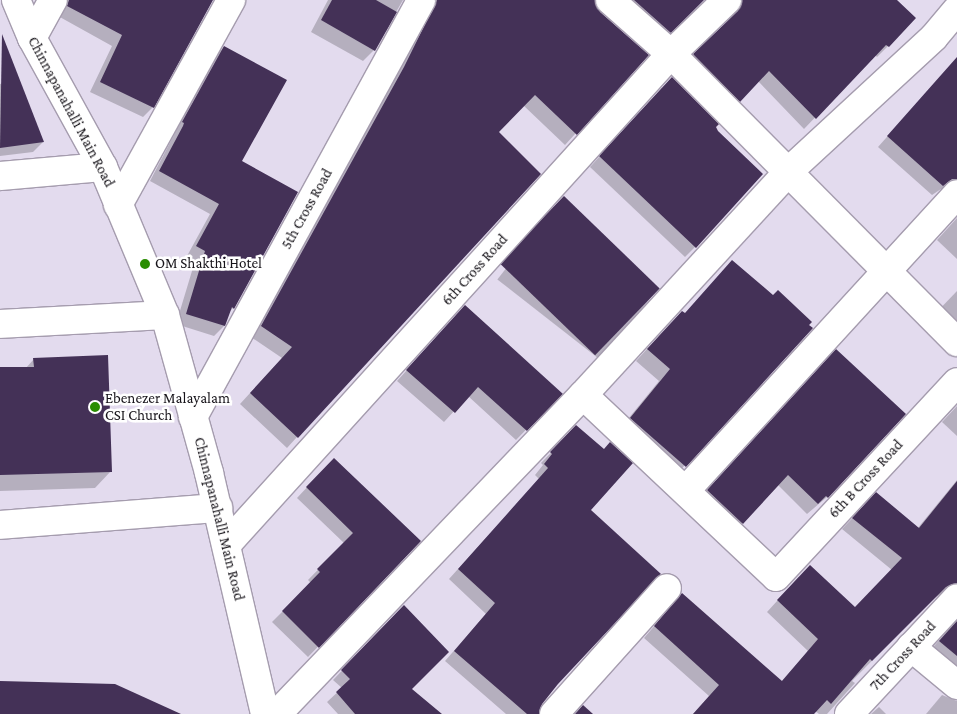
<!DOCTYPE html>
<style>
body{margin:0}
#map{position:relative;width:957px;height:714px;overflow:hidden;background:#e3dbee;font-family:"Crimson Pro",serif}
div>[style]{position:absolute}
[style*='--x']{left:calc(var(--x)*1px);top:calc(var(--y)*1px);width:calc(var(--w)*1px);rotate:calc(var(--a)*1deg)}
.shadow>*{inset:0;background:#0003;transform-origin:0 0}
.building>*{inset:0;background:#443157;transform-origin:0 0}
.roads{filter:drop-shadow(1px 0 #a59cae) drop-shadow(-1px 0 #a59cae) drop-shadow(0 1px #a59cae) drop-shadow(0 -1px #a59cae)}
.minor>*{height:28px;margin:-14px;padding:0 14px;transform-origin:14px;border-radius:14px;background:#fff}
.dots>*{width:14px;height:14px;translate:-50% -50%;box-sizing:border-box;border:2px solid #fff;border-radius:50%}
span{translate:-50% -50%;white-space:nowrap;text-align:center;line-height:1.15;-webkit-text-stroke:5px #fff;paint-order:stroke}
.street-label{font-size:15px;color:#161319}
.poi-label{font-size:15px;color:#161319}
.left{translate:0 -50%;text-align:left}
</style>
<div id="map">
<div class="shadow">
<div style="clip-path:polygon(64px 0,212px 0,153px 107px,143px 117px,90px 92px,112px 46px,58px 16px)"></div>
<div style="clip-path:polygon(328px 0,403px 0,374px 50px,363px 61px,311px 32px)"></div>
<div style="clip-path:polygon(421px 0,594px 0,594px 6px,647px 55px,565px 145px,523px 105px,497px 132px,297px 437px,287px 448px,240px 404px,282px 358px,251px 337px)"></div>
<div style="clip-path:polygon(611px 0,703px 0,659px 43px)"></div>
<div style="clip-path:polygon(727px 0,895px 0,888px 46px,877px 57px,875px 55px,804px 129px,758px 81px,729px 111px,683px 66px,728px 22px,731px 17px,732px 8px)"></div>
<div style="clip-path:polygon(224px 47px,240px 162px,233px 308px,228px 313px,224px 326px,214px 336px,176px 324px,195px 261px,187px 256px,210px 214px,150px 181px,175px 133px,173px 132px,214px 57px)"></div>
<div style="clip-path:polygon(957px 70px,957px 192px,949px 188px,941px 189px,932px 195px,878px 147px,942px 75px)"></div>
<div style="clip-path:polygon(19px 81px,43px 142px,33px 152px,0 156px,0 84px)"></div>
<div style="clip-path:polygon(662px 88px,715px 127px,695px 247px,685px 257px,590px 167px)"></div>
<div style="left:554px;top:207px;width:132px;height:92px;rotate:38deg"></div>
<div style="clip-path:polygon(957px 218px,957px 259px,937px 240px)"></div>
<div style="clip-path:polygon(957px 291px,957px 340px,933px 316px)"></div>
<div style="clip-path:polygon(684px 315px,808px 325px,811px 328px,673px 478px,619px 430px,659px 381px,636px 361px,670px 324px)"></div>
<div style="clip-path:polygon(455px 317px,561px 394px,516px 440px,468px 396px,444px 422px,397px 381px)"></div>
<div style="clip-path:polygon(34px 359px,111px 471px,95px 488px,0 491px,0 368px,25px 369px)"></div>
<div style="clip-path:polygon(826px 361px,827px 497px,807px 514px,778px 485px,732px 533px,698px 501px)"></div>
<div style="clip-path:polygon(957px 406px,957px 436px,942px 422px)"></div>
<div style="clip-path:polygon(576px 427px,589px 511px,557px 684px,537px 711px,538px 714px,506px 714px,445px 661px,486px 614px,449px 579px,539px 479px,535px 475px,543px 465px,541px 463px)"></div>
<div style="clip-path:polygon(324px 469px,419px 542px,308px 657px,272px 622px,311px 583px,308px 580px,344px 543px,297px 498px)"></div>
<div style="clip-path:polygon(957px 480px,957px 598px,949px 594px,941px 594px,934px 598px,852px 681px,855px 683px,827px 714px,819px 714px,815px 711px,812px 714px,693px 714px,709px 696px,644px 638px,682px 594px,781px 682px,808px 651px,767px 612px,799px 577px,855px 609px,892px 570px,842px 529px,865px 505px,917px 529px)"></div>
<div style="clip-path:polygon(404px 606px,411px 689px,440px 714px,338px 714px,327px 702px,342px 688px,333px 680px)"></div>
<div style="clip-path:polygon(957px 619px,957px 687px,929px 652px)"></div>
<div style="clip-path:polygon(942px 695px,957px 701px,957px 714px,926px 714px)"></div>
<div style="clip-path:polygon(879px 707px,886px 714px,871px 714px)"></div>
</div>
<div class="building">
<div style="clip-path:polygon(69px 0,213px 0,154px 108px,100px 82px,122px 35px,67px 6px)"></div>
<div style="clip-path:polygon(332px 0,376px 0,397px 12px,375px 51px,321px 20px)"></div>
<div style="clip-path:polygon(437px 0,595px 0,600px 12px,649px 55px,577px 135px,535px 95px,499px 132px,541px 174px,298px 438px,250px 393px,292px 347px,261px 326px,404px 67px)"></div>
<div style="clip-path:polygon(634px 0,704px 0,671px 33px)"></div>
<div style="clip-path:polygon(742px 0,897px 0,916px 18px,889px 47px,886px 45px,816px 119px,769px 71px,740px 102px,693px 54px,738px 11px)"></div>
<div style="clip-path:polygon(2px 34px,44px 142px,0 148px)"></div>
<div style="clip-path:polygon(224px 46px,287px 80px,242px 161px,298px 192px,234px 309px,232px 307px,225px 326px,186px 314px,205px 251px,196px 246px,219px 204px,159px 171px,183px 126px,184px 123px,182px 122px)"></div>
<div style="clip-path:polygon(957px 57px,957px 179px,952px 179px,943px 186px,887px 136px)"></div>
<div style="clip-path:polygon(672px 77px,719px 124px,716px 127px,718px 131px,763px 174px,696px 248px,599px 156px)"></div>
<div style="left:564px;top:196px;width:133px;height:93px;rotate:44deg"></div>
<div style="clip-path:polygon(732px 260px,773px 295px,778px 290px,812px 322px,809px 325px,813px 328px,686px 467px,630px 418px,670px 369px,647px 349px,682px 311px,685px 313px)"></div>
<div style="clip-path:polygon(465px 305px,563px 394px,527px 431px,478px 387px,455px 413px,406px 370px)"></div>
<div style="clip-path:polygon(836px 349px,906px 414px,828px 498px,826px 496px,818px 504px,788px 475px,743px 524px,707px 490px)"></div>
<div style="clip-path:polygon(108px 355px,112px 472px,0 475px,0 367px,34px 367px,33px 358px)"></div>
<div style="clip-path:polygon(576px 425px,604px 449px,610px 442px,633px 463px,591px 510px,661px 574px,558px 684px,542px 704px,539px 714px,527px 714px,454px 651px,495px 603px,458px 569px,548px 468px,544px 464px,552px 454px,550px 452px)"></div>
<div style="clip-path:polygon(334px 458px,421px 541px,319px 648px,282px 611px,320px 572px,317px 569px,353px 533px,306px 487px)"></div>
<div style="clip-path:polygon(957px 481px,957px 583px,946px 587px,872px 661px,870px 659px,831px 704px,827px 700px,814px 714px,693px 714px,719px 685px,654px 626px,682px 593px,782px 681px,818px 639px,777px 600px,810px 565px,855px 607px,902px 558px,852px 518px,876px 492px,919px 528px)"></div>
<div style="clip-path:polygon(404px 605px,449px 652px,412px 689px,442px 714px,355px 714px,336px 692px,350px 679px,341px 670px)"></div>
<div style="clip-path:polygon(957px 621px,957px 656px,939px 641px)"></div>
<div style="clip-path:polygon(0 681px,115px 684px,181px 714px,0 714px)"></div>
<div style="clip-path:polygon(583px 705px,593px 714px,575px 714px)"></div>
</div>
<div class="roads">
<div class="minor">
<div style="--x:16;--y:0;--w:41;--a:67.2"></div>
<div style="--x:32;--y:38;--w:147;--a:61.2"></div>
<div style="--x:103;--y:167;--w:160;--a:67.3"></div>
<div style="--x:165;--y:315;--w:164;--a:74.4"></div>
<div style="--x:209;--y:473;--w:247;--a:76.9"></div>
<div style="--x:610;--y:0;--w:81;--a:41.5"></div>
<div style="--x:671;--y:54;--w:406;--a:45.2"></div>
<div style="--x:32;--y:38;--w:43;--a:-61.1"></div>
<div style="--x:0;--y:176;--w:103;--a:-5"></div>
<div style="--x:118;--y:205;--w:234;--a:-61.1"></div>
<div style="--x:0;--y:324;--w:165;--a:-3.1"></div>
<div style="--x:583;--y:395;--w:265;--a:43.3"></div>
<div style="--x:776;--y:577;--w:266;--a:-47.1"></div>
<div style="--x:193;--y:417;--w:475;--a:-61.3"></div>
<div style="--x:686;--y:490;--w:401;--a:-47.5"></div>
<div style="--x:0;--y:525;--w:219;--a:-4.5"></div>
<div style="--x:227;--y:544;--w:661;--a:-47.82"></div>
<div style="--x:671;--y:54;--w:78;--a:-44"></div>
<div style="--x:911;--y:647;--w:60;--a:39.6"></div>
<div style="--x:277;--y:714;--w:442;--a:-46.2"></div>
<div style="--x:583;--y:395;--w:304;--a:-47.4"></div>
<div style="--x:789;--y:171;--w:197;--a:-42.7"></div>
<div style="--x:934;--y:37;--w:35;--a:-50"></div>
<div style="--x:554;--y:714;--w:169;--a:-48.1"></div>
<div style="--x:849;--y:714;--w:158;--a:-47"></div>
</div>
</div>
<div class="dots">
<div style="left:145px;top:264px;background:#2a8d02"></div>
<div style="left:95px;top:407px;background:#2a8d02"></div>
</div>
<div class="street-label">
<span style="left:71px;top:112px;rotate:62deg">Chinnapanahalli Main Road</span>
<span style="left:307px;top:209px;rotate:-61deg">5th Cross Road</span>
<span style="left:475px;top:270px;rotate:-48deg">6th Cross Road</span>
<span style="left:866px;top:479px;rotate:-47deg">6th B Cross Road</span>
<span style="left:219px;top:519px;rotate:76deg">Chinnapanahalli Main Road</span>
<span style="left:903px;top:656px;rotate:-47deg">7th Cross Road</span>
</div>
<div class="poi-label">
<span class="left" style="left:155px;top:264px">OM Shakthi Hotel</span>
<span class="left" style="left:105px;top:407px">Ebenezer Malayalam<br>CSI Church</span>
</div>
</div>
